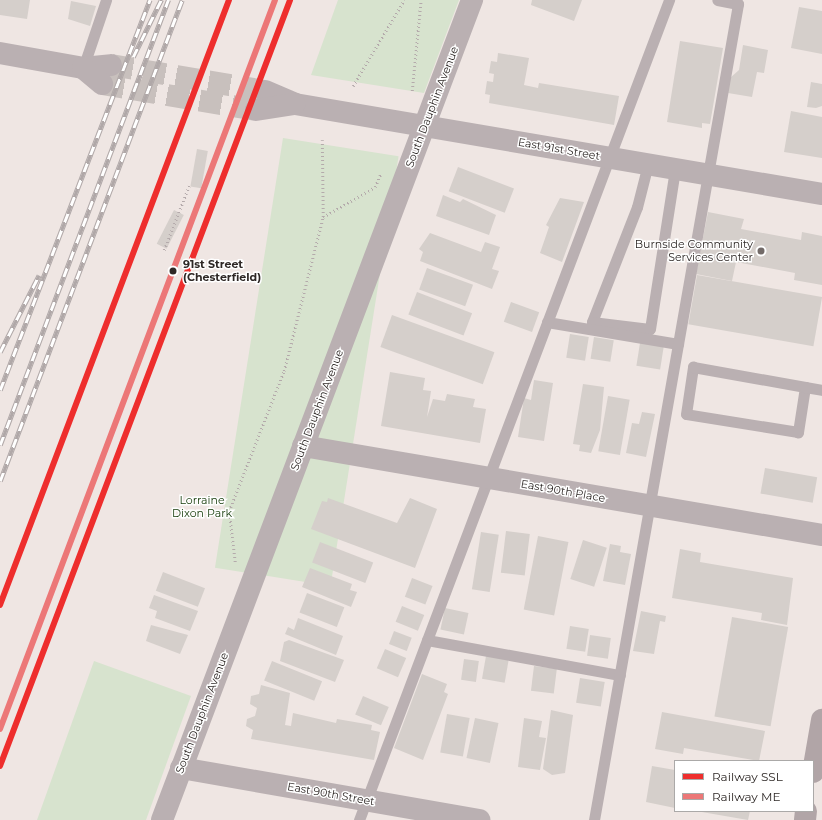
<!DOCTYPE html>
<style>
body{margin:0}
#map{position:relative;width:822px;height:820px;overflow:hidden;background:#efe6e3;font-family:Montserrat,sans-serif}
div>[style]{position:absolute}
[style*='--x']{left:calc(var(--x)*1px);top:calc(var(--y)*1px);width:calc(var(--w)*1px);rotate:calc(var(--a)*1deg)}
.green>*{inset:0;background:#d7e3ce;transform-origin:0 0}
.building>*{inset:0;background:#d5cfcb;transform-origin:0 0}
.street-tunnel>*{height:22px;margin-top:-11px;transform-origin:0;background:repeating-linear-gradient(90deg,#c8c0bd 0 22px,transparent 0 33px)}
.path>*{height:2.5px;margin-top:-1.25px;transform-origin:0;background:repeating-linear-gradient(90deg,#b4aaab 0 1px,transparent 0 4px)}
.lane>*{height:11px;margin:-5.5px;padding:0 5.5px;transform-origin:5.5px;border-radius:5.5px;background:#bab0b2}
.street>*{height:22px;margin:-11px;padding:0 11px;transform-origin:11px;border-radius:11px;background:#bab0b2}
.secondary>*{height:22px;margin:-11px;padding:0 11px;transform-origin:11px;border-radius:11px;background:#b1a5a7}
.rail>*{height:4.5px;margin-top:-2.25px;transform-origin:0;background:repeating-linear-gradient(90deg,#fff 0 9px,#b0a8a8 0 18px);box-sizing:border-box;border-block:1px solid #b0a8a8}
.rail-1>*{height:6px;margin:-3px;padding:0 3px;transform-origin:3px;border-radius:3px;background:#ee2e2d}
.rail-2>*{height:6px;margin:-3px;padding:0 3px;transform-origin:3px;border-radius:3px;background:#ec7777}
.dots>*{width:11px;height:11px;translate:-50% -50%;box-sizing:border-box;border:2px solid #fff;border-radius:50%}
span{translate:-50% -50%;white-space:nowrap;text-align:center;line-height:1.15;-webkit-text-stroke:3px #fff;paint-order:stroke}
.street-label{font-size:11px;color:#2e2826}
.poi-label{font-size:11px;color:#2e2826}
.right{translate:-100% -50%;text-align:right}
.stop-label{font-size:11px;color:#2e2826;font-weight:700}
.left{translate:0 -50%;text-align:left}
.park-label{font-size:11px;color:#123806}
.legend{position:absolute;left:674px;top:760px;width:140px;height:52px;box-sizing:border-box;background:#fff;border:1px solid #aba9a8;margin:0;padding:5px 7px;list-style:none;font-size:12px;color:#2e2826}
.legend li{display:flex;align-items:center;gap:8px;height:20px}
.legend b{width:20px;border:1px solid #aba9a8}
</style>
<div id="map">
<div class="green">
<div style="clip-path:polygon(338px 0,459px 0,424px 93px,311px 75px)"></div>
<div style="left:283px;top:138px;width:117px;height:435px;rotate:9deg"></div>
<div style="clip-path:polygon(94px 661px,191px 696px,146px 820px,37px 820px)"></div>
</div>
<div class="building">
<div style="clip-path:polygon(0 0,30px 0,27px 19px,0 15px)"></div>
<div style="clip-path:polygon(532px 0,582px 0,574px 21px,531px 5px)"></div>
<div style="clip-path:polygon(71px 1px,96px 6px,90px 26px,68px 19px)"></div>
<div style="clip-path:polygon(799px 7px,822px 11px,822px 54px,791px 48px)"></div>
<div style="clip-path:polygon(680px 41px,723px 48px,710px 124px,702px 123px,702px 128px,667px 122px)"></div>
<div style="clip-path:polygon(743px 45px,768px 50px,764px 73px,757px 72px,752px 97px,728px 93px,730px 78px,739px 70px)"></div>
<div style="clip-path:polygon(498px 53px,529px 58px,524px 85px,538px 88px,539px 83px,619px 96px,614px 125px,489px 103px,490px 95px,485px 94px,487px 81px,493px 82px,494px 74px,489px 73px,491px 61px,497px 62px)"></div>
<div style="clip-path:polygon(811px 82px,822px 84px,822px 106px,816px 108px,807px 107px)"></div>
<div style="clip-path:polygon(791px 111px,822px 117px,822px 158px,784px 152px)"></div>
<div style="left:197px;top:149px;width:11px;height:38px;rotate:10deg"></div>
<div style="left:458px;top:167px;width:60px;height:26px;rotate:21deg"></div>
<div style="clip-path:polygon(443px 195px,460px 202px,463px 199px,496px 215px,489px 235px,436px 216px)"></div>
<div style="clip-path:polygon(560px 198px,584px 202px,562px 262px,540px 253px,549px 227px,546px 225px)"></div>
<div style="left:174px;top:210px;width:11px;height:38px;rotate:27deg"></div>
<div style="clip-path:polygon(708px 212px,744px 219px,741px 229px,801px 240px,802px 232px,822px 236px,822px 285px,794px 280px,795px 273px,736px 262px,732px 281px,696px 274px)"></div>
<div style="clip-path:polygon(430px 233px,481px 252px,485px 242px,500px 247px,492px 269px,499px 271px,492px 289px,420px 261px,423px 252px,419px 249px)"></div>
<div style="left:427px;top:268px;width:49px;height:23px;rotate:20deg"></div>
<div style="left:697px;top:275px;width:127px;height:50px;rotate:10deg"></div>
<div style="left:417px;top:292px;width:59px;height:24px;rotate:21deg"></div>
<div style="left:511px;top:302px;width:30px;height:21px;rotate:20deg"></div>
<div style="left:392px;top:315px;width:109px;height:34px;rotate:20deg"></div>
<div style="left:570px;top:334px;width:19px;height:24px;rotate:9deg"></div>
<div style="left:594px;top:337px;width:20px;height:22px;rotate:9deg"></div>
<div style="left:640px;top:343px;width:24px;height:23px;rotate:9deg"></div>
<div style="clip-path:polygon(390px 372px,425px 378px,423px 390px,431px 391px,427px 417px,433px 399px,445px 401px,447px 394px,475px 399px,473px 407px,486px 409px,480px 443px,381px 426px)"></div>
<div style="clip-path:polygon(534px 380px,553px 383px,544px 441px,518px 437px,524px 398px,531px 400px)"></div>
<div style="clip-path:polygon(583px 384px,604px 387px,600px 430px,591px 453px,579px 451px,580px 445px,573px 444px)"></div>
<div style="left:608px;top:396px;width:22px;height:56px;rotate:10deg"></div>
<div style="clip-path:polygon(642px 412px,655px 414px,646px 457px,626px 453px,632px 423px,639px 424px)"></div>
<div style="left:765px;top:468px;width:53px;height:26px;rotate:10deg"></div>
<div style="clip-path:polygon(328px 498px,397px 523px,410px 498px,437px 509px,415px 568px,311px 529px,322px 501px,327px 502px)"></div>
<div style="left:506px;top:531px;width:24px;height:42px;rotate:7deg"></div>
<div style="left:481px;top:532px;width:18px;height:58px;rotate:9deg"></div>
<div style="left:538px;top:536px;width:31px;height:75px;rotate:11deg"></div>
<div style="left:583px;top:540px;width:25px;height:41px;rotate:18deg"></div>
<div style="left:320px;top:542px;width:57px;height:22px;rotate:21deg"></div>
<div style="clip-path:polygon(610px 544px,621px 546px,620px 552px,631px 554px,625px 585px,603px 581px)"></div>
<div style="clip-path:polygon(680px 549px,701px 553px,700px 562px,793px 578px,787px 625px,761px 620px,762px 613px,672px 598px)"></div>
<div style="clip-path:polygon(310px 568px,352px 584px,350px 590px,357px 592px,351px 607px,302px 587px)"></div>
<div style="left:163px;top:572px;width:45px;height:20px;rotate:21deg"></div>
<div style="left:412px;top:578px;width:22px;height:20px;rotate:21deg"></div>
<div style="left:307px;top:593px;width:40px;height:21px;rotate:21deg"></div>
<div style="clip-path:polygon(154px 595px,198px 611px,190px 631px,155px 618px,157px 611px,149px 608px)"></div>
<div style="left:402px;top:606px;width:24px;height:17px;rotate:22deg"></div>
<div style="left:445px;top:608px;width:24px;height:22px;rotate:12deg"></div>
<div style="clip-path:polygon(641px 611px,666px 616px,665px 622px,660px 621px,654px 654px,633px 651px)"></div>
<div style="left:732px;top:617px;width:57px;height:101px;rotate:10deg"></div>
<div style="clip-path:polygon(298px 618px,343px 636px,336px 655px,285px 634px,288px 627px,294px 630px)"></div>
<div style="clip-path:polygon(151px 625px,188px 635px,180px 654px,146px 641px)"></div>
<div style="left:570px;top:626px;width:19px;height:23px;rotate:9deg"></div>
<div style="left:394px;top:631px;width:19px;height:14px;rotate:21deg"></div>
<div style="left:590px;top:635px;width:21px;height:21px;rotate:8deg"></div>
<div style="clip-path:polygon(289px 640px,344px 660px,335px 682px,280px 661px,284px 642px)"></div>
<div style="left:385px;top:649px;width:23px;height:21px;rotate:23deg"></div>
<div style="left:486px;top:656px;width:23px;height:23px;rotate:10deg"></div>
<div style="left:464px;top:659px;width:15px;height:21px;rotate:8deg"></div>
<div style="left:272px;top:661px;width:54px;height:21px;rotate:22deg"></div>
<div style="left:534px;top:666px;width:23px;height:25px;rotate:7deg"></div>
<div style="clip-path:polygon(422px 674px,447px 684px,444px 692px,448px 694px,423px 760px,394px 748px)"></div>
<div style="left:580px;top:678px;width:25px;height:25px;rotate:9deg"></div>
<div style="clip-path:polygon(261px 685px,290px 693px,285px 725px,291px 726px,293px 713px,336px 723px,337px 719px,372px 725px,371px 730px,380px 732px,374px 760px,251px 739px,253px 730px,246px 726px,247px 719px,255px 716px,257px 708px,250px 704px,251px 696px,259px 694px)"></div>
<div style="left:363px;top:696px;width:28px;height:20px;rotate:23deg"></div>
<div style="clip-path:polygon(551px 710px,573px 715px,565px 773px,552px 775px,543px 769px)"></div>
<div style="clip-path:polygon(662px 712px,765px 731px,759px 761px,684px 748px,683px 754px,655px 749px)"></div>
<div style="left:447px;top:714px;width:23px;height:39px;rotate:10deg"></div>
<div style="left:475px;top:718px;width:24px;height:41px;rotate:12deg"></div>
<div style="clip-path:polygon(524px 718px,542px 721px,539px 737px,546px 738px,540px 770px,518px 767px)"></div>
<div style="clip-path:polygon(652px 766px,675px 770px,675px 808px,646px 802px)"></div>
<div style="clip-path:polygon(696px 811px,750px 811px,748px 820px)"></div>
</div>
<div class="street-tunnel">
<div style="--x:111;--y:65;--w:156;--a:9.6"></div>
<div style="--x:102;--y:84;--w:156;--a:9.6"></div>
</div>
<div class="path">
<div style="--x:353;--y:86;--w:100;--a:-59.3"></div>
<div style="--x:412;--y:91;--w:91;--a:-84.4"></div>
<div style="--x:323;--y:217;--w:60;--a:-30"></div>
<div style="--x:375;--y:187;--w:15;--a:-67"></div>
<div style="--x:164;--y:250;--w:69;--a:-68.7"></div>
<div style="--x:235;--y:562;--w:51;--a:-96.7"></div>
<div style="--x:229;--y:511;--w:150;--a:-68.6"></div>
<div style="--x:284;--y:371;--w:159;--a:-75.8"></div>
<div style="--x:323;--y:217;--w:77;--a:-90.7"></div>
</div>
<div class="lane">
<div style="--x:83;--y:68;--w:72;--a:-71.3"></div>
<div style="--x:648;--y:164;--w:44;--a:104.3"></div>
<div style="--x:637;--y:207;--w:123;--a:111.4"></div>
<div style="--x:592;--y:322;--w:58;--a:6.9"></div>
<div style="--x:650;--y:329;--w:162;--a:-81.1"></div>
<div style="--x:547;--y:322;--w:133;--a:9.5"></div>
<div style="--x:805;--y:387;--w:46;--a:98.8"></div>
<div style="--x:798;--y:432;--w:113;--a:-170.9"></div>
<div style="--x:686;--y:414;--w:48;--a:-81.5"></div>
<div style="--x:693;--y:367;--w:114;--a:10.1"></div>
<div style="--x:805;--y:387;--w:17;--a:10"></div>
<div style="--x:427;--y:640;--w:196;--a:10.3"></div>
<div style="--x:359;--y:820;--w:877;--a:-69.29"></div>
<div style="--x:594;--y:820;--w:829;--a:-79.99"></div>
<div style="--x:738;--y:4;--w:21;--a:-169"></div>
</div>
<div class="street">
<div style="--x:0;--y:53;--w:84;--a:10.2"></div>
<div style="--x:83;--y:68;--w:28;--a:-6"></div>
<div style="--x:83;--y:68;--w:25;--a:40"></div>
<div style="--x:265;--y:91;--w:33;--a:23"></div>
<div style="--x:295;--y:104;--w:535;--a:9.69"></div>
<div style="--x:256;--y:110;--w:39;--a:-9"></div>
<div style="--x:303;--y:446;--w:527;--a:9.73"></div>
<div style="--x:181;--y:768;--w:303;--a:9.9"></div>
<div style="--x:162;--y:820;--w:877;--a:-69.29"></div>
</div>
<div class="secondary">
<div style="--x:813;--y:772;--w:53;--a:-80.2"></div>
<div style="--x:805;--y:820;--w:9;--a:-84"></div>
</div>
<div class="rail">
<div style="--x:133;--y:57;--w:64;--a:-63.8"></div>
<div style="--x:0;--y:352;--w:86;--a:-63.1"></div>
<div style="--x:0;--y:390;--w:418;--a:-69"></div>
<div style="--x:0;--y:445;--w:476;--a:-69.3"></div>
<div style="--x:0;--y:481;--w:514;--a:-69.27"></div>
</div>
<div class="rail-1">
<div style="--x:0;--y:605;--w:647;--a:-69.27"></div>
<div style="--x:0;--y:766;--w:819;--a:-69.26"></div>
</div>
<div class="rail-2">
<div style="--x:0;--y:729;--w:779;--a:-69.33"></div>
</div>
<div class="dots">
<div style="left:761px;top:251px;background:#726a68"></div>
<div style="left:173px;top:271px;background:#2e2826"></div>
</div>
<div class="street-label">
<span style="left:432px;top:107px;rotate:-69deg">South Dauphin Avenue</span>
<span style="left:559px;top:149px;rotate:10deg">East 91st Street</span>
<span style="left:317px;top:410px;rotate:-69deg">South Dauphin Avenue</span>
<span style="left:563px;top:491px;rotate:10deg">East 90th Place</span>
<span style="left:202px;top:713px;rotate:-69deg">South Dauphin Avenue</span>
<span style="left:331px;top:794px;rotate:10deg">East 90th Street</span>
</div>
<div class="poi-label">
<span class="right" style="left:753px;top:251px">Burnside Community<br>Services Center</span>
</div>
<div class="stop-label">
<span class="left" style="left:183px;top:271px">91st Street<br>(Chesterfield)</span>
</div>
<div class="park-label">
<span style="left:202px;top:507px">Lorraine<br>Dixon Park</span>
</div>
<ul class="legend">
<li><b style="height:5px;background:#ee2e2d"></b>Railway SSL</li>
<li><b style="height:5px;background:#ec7777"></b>Railway ME</li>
</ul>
</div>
